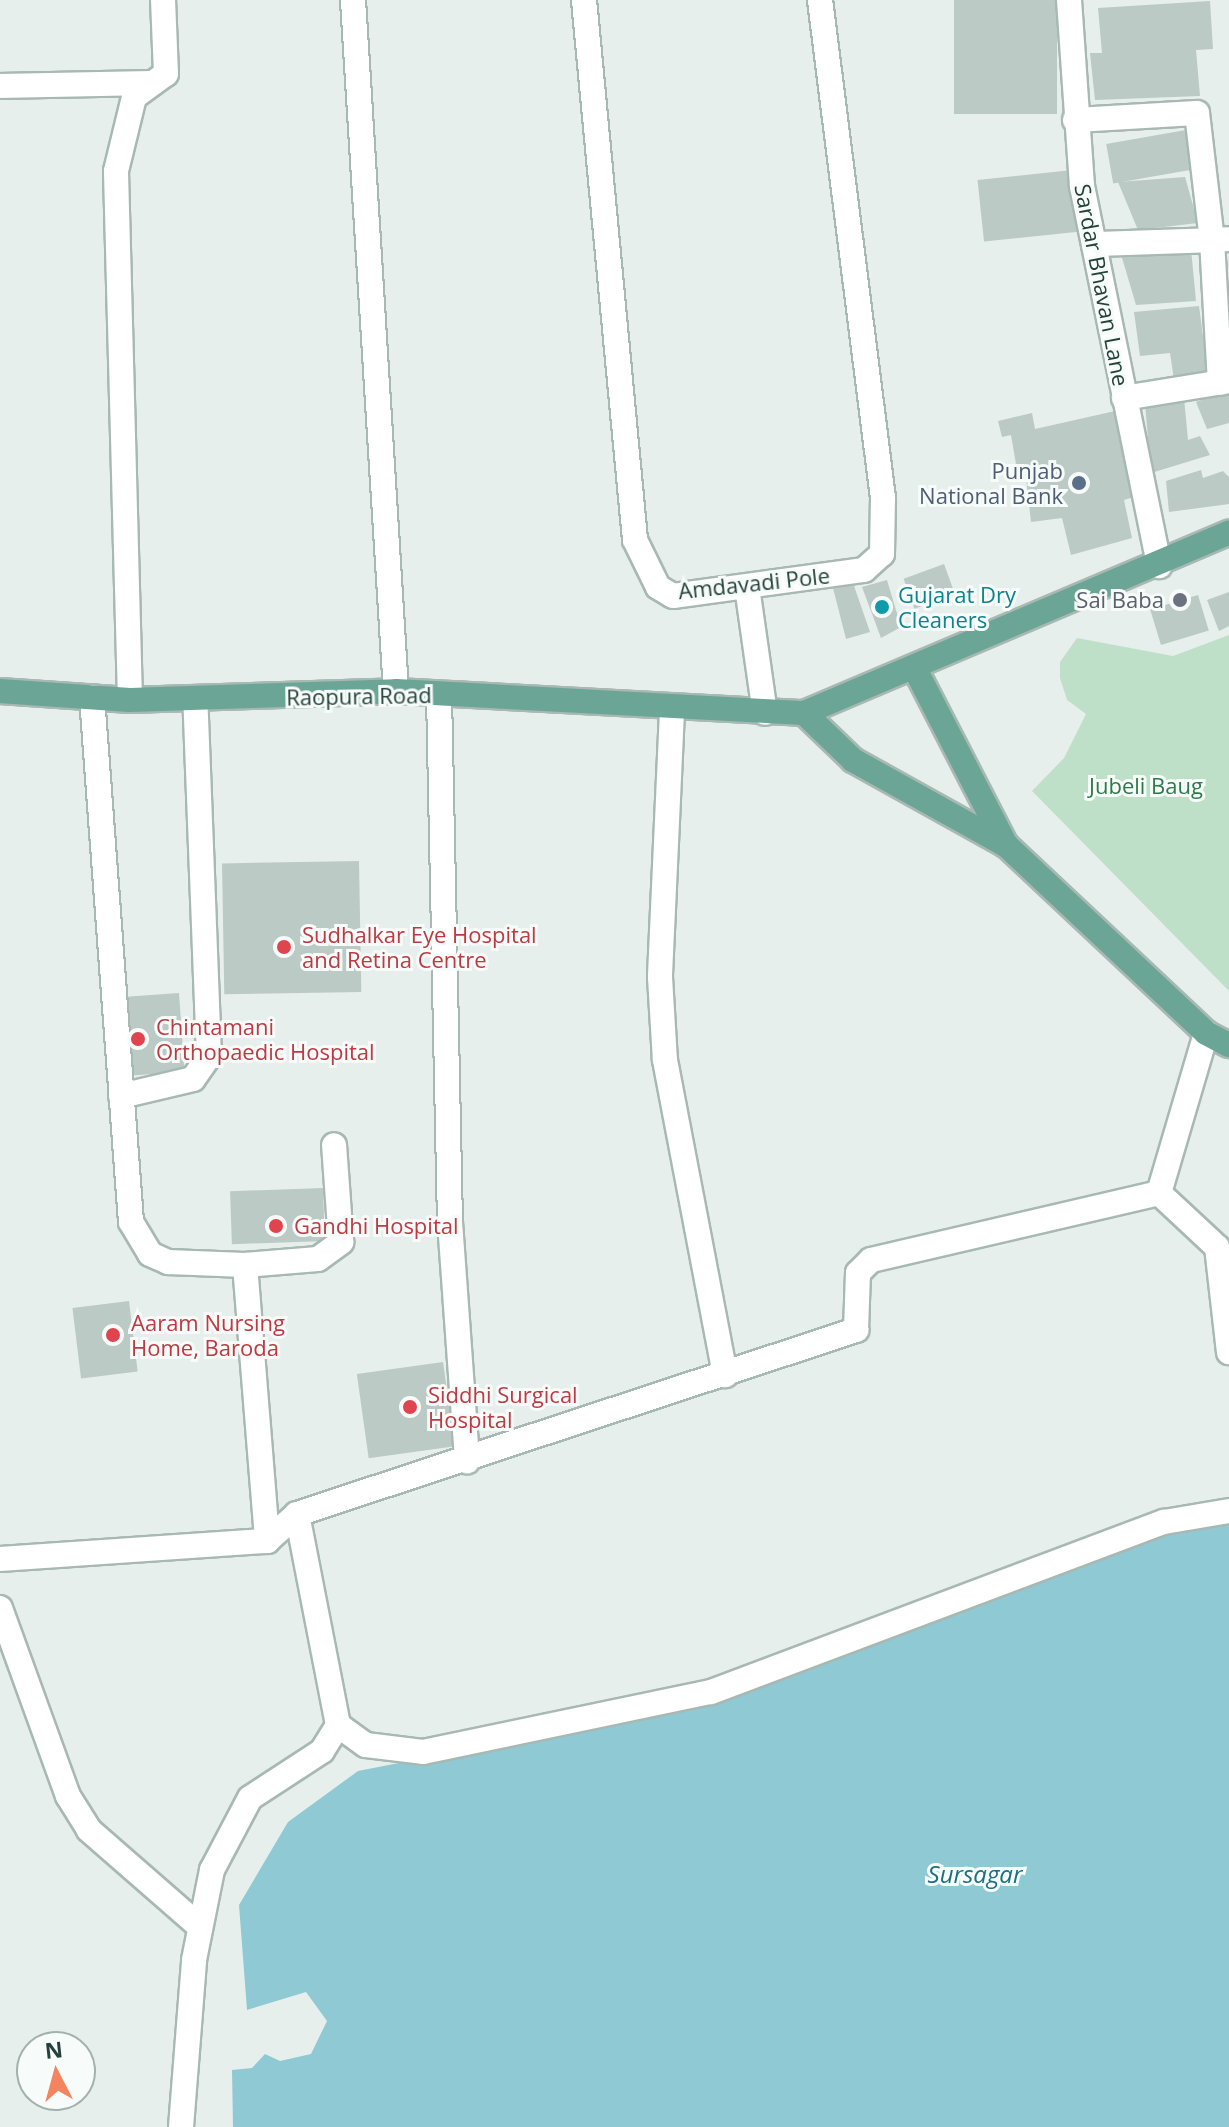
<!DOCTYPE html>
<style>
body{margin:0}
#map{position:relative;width:1229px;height:2127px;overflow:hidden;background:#e6efeb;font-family:"Open Sans",sans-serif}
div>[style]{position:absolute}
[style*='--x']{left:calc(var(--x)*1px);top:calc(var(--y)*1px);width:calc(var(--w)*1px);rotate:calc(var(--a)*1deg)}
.green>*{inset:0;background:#bfe0c8}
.water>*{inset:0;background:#8ec9d4}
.building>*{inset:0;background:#bbcac4;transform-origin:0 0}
.roads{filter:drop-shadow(2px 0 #a8b8b2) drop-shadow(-2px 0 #a8b8b2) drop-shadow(0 2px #a8b8b2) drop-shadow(0 -2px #a8b8b2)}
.minor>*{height:24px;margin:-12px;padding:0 12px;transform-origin:12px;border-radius:12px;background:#fff}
.major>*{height:24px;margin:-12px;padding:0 12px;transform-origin:12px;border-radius:12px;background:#6aa596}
.dots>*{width:22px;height:22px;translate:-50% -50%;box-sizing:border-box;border:4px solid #f7fbf9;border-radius:50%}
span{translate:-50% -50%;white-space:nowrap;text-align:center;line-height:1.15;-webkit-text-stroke:6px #f7fbf9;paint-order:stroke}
.street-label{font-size:22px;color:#24423a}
.service-label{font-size:22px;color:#4e5e75}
.right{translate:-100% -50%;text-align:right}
.culture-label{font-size:22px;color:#0d838f}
.left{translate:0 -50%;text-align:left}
.worship-label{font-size:22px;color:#5b616d}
.park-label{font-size:22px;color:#2d7a4b}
.health-label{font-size:22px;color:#be3a42}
.water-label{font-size:24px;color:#1c6f80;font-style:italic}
.north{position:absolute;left:16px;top:2031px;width:80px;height:80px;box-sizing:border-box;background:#f7fbf9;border:2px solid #a3b1ad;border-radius:50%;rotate:354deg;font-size:22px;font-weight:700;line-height:32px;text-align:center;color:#24423a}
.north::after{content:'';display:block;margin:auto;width:28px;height:36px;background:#f4845f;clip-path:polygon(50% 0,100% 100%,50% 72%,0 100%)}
</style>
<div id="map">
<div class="green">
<div style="clip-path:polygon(1229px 635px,1229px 991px,1032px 791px,1064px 758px,1086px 714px,1067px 700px,1060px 678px,1060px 662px,1077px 638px,1173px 656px)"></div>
</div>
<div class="water">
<div style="clip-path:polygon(1229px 1517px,1229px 2127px,233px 2127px,232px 2070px,252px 2068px,265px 2054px,280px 2061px,311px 2054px,327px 2021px,306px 1992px,247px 2010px,239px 1905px,288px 1822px,358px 1771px,715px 1701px,1166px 1527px)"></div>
</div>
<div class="building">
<div style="left:954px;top:0;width:103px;height:114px"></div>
<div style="clip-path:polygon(1210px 1px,1213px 49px,1196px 50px,1200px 96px,1095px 100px,1090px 53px,1102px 53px,1098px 8px)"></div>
<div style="left:1186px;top:130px;width:40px;height:81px;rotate:80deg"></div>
<div style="left:1072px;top:170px;width:62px;height:95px;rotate:84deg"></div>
<div style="clip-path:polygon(1185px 177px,1198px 223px,1138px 230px,1118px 182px)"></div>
<div style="clip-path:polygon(1191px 249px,1196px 301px,1136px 305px,1120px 251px)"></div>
<div style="clip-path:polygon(1199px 306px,1208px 374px,1174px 380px,1170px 353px,1140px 356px,1134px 312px)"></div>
<div style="clip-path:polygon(1229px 390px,1229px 423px,1207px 429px,1196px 402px)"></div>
<div style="clip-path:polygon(1184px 398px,1188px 440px,1200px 436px,1210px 455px,1151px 473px,1145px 404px)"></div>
<div style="clip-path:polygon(1115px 411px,1134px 497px,1124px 500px,1132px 538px,1071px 555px,1062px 518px,1031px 522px,1025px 469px,1017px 470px,1011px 435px,1002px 437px,998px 421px,1032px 413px,1035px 429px)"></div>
<div style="clip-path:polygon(1201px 470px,1203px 478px,1223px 471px,1229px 477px,1229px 504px,1169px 512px,1166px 481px)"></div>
<div style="left:944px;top:564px;width:32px;height:43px;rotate:70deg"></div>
<div style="clip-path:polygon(887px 580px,901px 627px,881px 638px,862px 587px)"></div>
<div style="clip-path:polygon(853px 583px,870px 632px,846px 639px,833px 588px)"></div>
<div style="clip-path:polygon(1229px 592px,1229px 626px,1219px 631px,1207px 600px)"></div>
<div style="left:1198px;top:595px;width:37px;height:50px;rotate:73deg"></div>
<div style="left:359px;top:861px;width:131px;height:137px;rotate:89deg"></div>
<div style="left:179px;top:993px;width:79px;height:53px;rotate:86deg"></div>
<div style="left:323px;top:1188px;width:53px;height:93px;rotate:88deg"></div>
<div style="left:129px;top:1301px;width:71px;height:57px;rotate:83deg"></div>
<div style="left:443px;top:1362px;width:85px;height:87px;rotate:82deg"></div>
</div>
<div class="roads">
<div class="minor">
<div style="--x:353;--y:0;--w:692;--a:86.44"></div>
<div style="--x:584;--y:0;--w:542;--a:84.6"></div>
<div style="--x:635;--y:540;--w:52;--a:63.9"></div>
<div style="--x:658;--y:587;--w:17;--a:31"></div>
<div style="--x:673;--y:596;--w:193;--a:-7.8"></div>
<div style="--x:864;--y:570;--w:24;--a:-42"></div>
<div style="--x:882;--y:554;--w:56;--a:-89"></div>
<div style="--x:883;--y:498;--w:502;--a:-97.21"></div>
<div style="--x:1069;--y:0;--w:186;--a:86"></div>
<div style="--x:1082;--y:186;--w:388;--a:78.5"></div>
<div style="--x:0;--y:86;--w:152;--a:-1.1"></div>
<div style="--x:1075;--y:120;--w:122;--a:-3.3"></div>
<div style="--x:1197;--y:113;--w:128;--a:83.3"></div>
<div style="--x:1212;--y:240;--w:17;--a:-3"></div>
<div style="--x:1094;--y:244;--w:118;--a:-1.9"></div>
<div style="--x:1212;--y:240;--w:143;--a:86.8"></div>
<div style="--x:1124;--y:398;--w:106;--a:-9.2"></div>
<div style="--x:747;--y:587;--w:127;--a:81.9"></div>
<div style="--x:439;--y:694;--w:528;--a:88.81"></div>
<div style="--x:450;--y:1222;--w:240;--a:85.9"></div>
<div style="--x:92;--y:697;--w:526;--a:85.75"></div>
<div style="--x:131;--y:1222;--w:37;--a:59"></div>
<div style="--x:150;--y:1254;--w:20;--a:24"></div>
<div style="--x:168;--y:1262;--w:77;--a:2.2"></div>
<div style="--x:245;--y:1265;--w:277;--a:85.4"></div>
<div style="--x:130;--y:700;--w:529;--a:-91.52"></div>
<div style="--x:116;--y:171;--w:76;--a:-76.3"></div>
<div style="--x:134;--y:97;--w:39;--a:-36"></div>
<div style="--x:166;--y:74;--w:74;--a:-92.3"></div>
<div style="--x:672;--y:711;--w:266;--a:92.6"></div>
<div style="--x:660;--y:977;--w:83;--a:86.6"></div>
<div style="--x:665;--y:1060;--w:321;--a:79.2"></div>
<div style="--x:121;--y:1096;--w:74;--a:-13.3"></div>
<div style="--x:193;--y:1079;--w:28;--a:-55"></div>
<div style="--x:209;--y:1056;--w:357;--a:-92.2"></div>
<div style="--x:1159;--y:1193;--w:79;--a:43"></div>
<div style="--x:1217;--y:1247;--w:106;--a:83.5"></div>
<div style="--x:245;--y:1265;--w:73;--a:-4.7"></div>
<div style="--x:318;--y:1259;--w:29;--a:-36"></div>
<div style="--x:341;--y:1242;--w:97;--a:-94.1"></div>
<div style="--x:0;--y:1559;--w:268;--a:-3.9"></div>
<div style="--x:267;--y:1541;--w:40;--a:-42"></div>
<div style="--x:297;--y:1514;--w:589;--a:-18.22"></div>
<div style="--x:856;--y:1330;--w:57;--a:-88"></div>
<div style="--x:858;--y:1273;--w:18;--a:-45"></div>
<div style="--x:871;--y:1260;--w:296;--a:-13.1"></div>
<div style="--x:1159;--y:1193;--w:167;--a:-73.6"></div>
<div style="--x:0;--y:1608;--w:200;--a:70.1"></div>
<div style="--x:68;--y:1796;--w:40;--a:58"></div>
<div style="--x:89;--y:1830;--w:146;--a:41.1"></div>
<div style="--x:338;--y:1725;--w:34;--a:36"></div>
<div style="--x:366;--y:1745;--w:57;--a:7"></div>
<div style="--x:423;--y:1752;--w:294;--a:-11.8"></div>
<div style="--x:711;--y:1692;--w:484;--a:-20.6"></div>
<div style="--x:1164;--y:1522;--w:66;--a:-9.6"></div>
<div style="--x:181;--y:2127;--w:168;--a:-85.5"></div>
<div style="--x:194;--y:1960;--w:92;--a:-78.7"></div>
<div style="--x:212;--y:1870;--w:81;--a:-62.2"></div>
<div style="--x:250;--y:1798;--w:86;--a:-33.1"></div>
<div style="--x:322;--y:1751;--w:31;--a:-58"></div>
<div style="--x:338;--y:1725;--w:215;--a:-101"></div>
</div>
<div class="major">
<div style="--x:916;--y:671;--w:196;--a:62.7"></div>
<div style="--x:1006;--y:845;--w:274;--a:43.2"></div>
<div style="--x:1206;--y:1033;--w:26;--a:28"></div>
<div style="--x:0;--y:691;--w:130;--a:4"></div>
<div style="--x:130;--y:700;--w:266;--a:-1.9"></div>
<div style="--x:396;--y:691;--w:409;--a:3.1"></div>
<div style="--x:804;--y:713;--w:462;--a:-23"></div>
<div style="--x:804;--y:713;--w:68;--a:43.8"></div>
<div style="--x:853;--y:760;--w:175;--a:29.1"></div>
</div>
</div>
<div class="dots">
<div style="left:1079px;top:483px;background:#5c6f8a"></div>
<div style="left:1180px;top:600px;background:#6b7280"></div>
<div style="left:882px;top:607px;background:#0f9aa8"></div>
<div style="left:284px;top:947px;background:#e0444e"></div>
<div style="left:138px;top:1039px;background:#e0444e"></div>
<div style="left:276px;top:1226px;background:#e0444e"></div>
<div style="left:113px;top:1335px;background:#e0444e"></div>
<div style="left:410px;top:1407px;background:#e0444e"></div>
</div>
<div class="street-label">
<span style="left:1102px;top:285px;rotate:79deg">Sardar Bhavan Lane</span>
<span style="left:754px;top:583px;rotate:-6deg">Amdavadi Pole</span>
<span style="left:359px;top:696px;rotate:-1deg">Raopura Road</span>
</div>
<div class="service-label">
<span class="right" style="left:1063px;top:483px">Punjab<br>National Bank</span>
</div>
<div class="culture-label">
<span class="left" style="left:898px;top:607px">Gujarat Dry<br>Cleaners</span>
</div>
<div class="worship-label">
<span class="right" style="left:1164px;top:600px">Sai Baba</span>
</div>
<div class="park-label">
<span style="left:1146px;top:786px">Jubeli Baug</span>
</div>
<div class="health-label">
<span class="left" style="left:302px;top:947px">Sudhalkar Eye Hospital<br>and Retina Centre</span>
<span class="left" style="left:156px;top:1039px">Chintamani<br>Orthopaedic Hospital</span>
<span class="left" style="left:294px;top:1226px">Gandhi Hospital</span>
<span class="left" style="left:131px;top:1335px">Aaram Nursing<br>Home, Baroda</span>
<span class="left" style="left:428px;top:1407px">Siddhi Surgical<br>Hospital</span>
</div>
<div class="water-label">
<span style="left:975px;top:1874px">Sursagar</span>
</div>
<div class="north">N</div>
</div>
